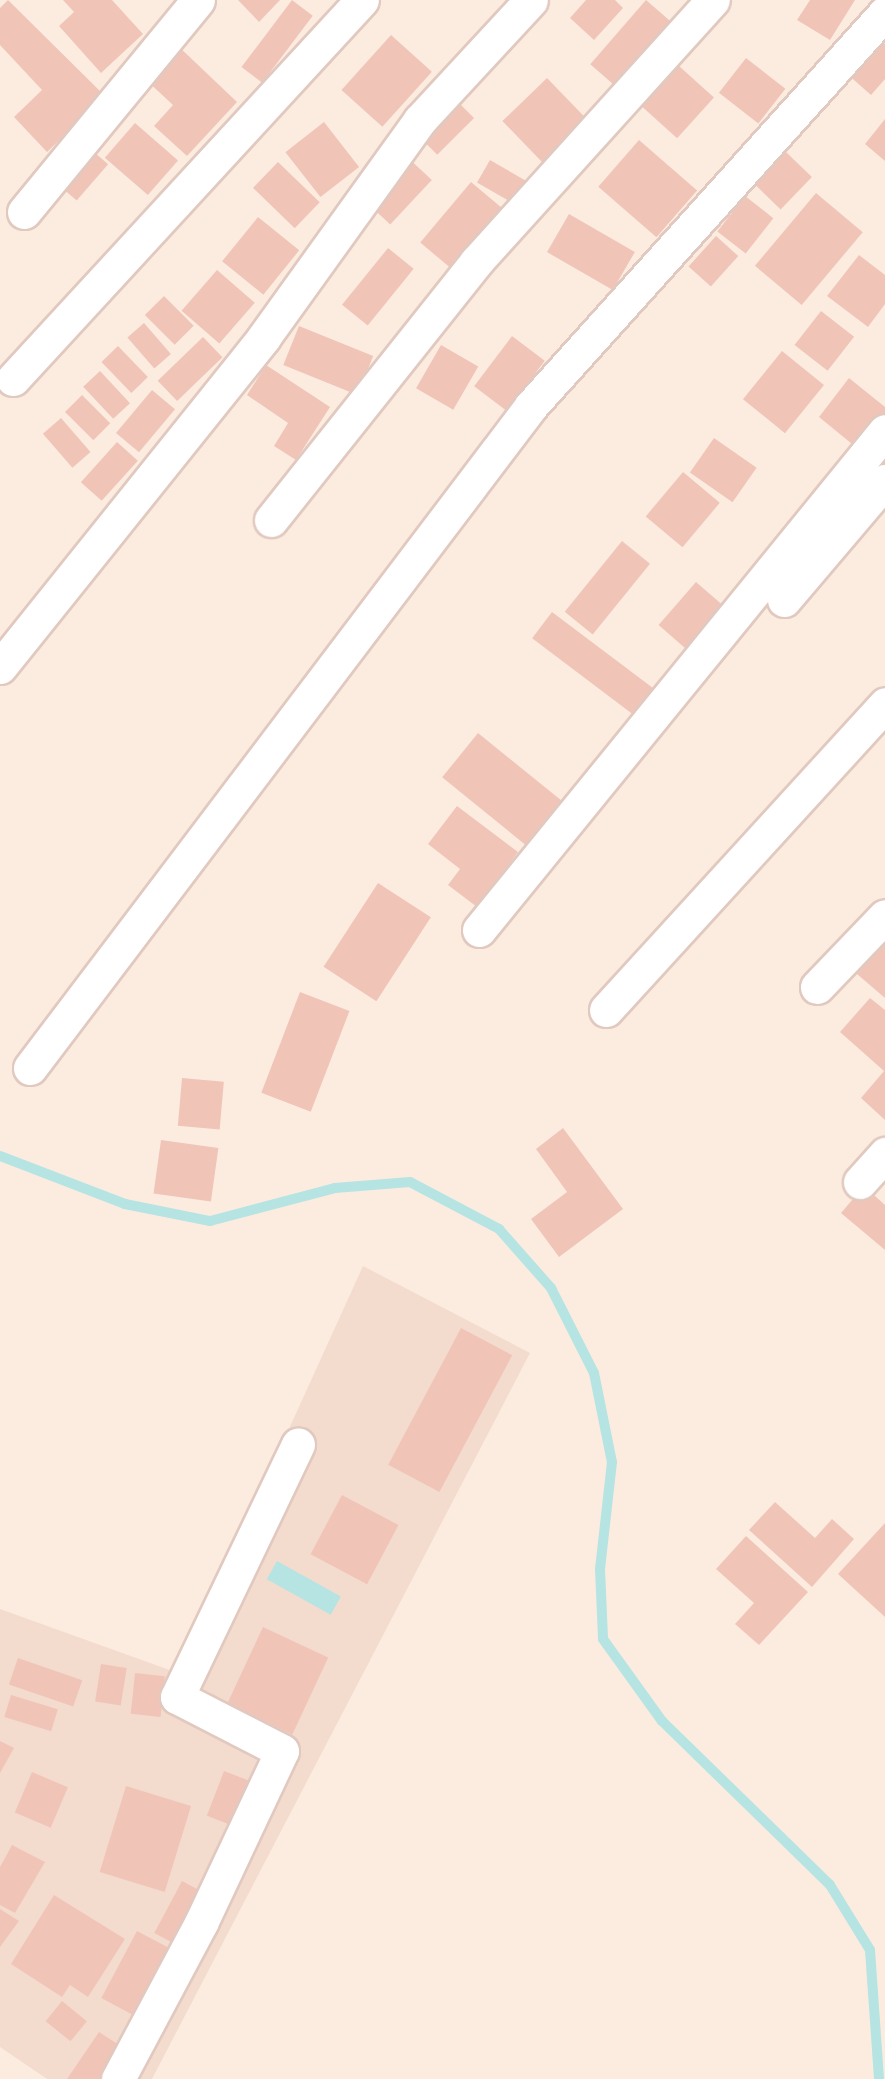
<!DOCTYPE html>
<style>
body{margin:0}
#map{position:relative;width:885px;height:2079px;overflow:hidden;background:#fcece0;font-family:Overpass,sans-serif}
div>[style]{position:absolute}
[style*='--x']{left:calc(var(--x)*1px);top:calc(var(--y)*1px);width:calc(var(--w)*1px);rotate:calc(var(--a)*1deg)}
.residential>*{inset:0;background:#f3dcce}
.water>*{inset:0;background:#b5e4e3;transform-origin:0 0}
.stream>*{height:10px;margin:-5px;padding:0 5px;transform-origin:5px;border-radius:5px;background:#b5e4e3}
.building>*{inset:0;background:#f1c4b8;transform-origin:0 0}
.roads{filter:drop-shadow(2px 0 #e1c9bf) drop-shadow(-2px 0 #e1c9bf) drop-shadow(0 2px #e1c9bf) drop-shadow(0 -2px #e1c9bf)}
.minor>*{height:33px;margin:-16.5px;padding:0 16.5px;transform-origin:16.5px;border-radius:16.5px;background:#fff}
span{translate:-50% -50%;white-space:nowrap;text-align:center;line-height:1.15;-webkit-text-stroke:7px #fff0e6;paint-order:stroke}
</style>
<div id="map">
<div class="residential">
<div style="clip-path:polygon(363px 1266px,530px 1353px,152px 2079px,47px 2079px,0 2047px,0 1609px,178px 1673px)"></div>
</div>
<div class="water">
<div style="left:277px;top:1561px;width:73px;height:21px;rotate:29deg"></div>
</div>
<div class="stream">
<div style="--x:0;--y:1156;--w:134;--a:21"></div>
<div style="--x:125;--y:1204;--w:87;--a:11.3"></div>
<div style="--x:210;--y:1221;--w:129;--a:-14.8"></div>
<div style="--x:335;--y:1188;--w:75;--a:-4.6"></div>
<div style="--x:410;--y:1182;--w:101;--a:27.8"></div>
<div style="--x:499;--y:1229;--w:79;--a:48.6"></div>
<div style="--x:551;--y:1288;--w:95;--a:63.2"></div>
<div style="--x:594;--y:1373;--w:91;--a:78.6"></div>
<div style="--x:612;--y:1462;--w:108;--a:96.4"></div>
<div style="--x:600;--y:1569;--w:70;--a:87.5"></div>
<div style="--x:603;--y:1639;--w:101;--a:54.3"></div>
<div style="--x:662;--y:1721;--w:235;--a:44.3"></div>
<div style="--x:830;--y:1885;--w:76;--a:58.4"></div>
<div style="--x:870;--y:1950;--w:129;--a:86"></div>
</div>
<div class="building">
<div style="clip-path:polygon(8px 0,105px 96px,47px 152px,14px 117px,42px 90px,0 45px,0 8px)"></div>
<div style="clip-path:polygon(63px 0,112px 0,143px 34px,101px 73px,59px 26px,74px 12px)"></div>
<div style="clip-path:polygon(238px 0,280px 0,259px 22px)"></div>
<div style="left:292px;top:0;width:26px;height:84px;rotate:37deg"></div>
<div style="clip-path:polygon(586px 0,615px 0,623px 8px,594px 40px,570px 18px)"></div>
<div style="left:646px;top:0;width:45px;height:85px;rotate:41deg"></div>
<div style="clip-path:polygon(810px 0,855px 0,830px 40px,797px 20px)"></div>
<div style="left:391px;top:35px;width:55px;height:74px;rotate:42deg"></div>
<div style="clip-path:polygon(877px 37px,885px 44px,885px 79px,871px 95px,846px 73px)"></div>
<div style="clip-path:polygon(176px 44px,237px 102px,187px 156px,154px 126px,173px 105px,144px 78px)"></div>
<div style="left:746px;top:58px;width:50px;height:44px;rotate:38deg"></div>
<div style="left:679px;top:66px;width:47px;height:55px;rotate:42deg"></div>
<div style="left:547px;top:78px;width:65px;height:62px;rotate:46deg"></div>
<div style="left:450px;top:94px;width:34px;height:52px;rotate:45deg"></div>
<div style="clip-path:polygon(885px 119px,885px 161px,865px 144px)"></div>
<div style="left:324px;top:122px;width:57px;height:49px;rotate:52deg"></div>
<div style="left:135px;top:123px;width:57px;height:46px;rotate:41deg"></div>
<div style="left:639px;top:140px;width:77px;height:62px;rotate:41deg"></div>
<div style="left:87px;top:146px;width:28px;height:48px;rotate:41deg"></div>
<div style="left:786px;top:152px;width:36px;height:45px;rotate:44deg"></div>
<div style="left:404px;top:154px;width:38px;height:61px;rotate:43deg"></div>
<div style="left:490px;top:160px;width:52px;height:26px;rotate:30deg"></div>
<div style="left:278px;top:162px;width:58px;height:36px;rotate:44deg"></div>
<div style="left:471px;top:182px;width:51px;height:79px;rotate:40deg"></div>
<div style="left:816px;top:193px;width:61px;height:95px;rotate:40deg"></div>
<div style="left:745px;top:196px;width:36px;height:45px;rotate:38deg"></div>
<div style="left:569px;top:214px;width:76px;height:44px;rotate:30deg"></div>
<div style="left:258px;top:217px;width:53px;height:57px;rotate:39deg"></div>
<div style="left:716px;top:236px;width:30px;height:41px;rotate:42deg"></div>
<div style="left:388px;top:248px;width:33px;height:73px;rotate:39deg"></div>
<div style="clip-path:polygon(859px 255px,885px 275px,885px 304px,868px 327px,827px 296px)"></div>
<div style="left:217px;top:270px;width:50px;height:54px;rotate:41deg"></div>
<div style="left:164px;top:296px;width:42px;height:27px;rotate:45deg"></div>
<div style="left:821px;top:311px;width:42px;height:43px;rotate:38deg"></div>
<div style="left:144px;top:323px;width:41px;height:22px;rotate:49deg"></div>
<div style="left:299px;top:326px;width:80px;height:42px;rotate:22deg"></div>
<div style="left:512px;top:336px;width:41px;height:63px;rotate:37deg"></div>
<div style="left:203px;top:337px;width:28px;height:63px;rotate:46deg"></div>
<div style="left:441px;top:345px;width:43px;height:50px;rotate:30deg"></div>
<div style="left:118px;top:346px;width:43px;height:23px;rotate:46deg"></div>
<div style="left:782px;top:351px;width:54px;height:62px;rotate:39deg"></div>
<div style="clip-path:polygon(266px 365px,330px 407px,296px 460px,274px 446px,288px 423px,247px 395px)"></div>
<div style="left:100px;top:371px;width:44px;height:23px;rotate:47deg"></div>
<div style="clip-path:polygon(849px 378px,885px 407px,885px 425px,863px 453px,819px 417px)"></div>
<div style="left:152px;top:390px;width:30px;height:56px;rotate:40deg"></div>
<div style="left:82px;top:395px;width:40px;height:24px;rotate:45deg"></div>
<div style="left:61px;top:418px;width:45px;height:24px;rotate:49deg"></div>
<div style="left:714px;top:438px;width:52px;height:42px;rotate:35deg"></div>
<div style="left:117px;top:442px;width:28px;height:54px;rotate:42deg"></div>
<div style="left:683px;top:472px;width:48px;height:58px;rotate:40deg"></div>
<div style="left:622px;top:541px;width:36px;height:91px;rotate:39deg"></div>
<div style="left:696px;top:582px;width:44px;height:57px;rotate:41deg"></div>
<div style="left:552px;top:612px;width:131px;height:33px;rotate:37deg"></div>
<div style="left:478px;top:733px;width:107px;height:57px;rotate:39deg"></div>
<div style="clip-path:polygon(457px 806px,518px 852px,477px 907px,448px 885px,460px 869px,428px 844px)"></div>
<div style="left:378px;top:883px;width:63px;height:100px;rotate:33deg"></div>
<div style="clip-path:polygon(877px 936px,885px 942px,885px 998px,850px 968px)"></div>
<div style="left:300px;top:992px;width:53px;height:108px;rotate:21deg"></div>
<div style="clip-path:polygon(870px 998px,885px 1010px,885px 1120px,861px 1098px,884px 1071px,840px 1032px)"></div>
<div style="left:182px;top:1078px;width:42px;height:48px;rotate:5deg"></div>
<div style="clip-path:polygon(563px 1128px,623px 1209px,559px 1257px,531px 1219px,567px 1192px,536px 1149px)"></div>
<div style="left:161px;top:1140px;width:58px;height:54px;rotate:8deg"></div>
<div style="clip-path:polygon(864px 1186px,885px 1205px,885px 1250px,841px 1213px)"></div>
<div style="left:461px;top:1328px;width:58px;height:155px;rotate:28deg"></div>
<div style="left:342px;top:1495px;width:64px;height:67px;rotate:28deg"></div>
<div style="clip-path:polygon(775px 1502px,815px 1538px,832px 1519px,854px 1539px,812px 1587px,749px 1530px)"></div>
<div style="clip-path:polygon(885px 1523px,885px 1617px,838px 1574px)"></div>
<div style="clip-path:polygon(746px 1536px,808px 1592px,759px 1645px,735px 1624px,754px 1603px,716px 1569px)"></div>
<div style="left:263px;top:1627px;width:72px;height:85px;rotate:25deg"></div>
<div style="left:18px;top:1658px;width:68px;height:28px;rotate:19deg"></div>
<div style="left:101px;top:1664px;width:26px;height:38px;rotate:9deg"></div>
<div style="left:135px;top:1673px;width:30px;height:41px;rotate:6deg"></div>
<div style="left:11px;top:1695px;width:49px;height:23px;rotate:17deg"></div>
<div style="clip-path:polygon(0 1741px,14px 1748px,0 1773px)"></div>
<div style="left:224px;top:1771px;width:34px;height:48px;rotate:21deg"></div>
<div style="left:32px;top:1772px;width:39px;height:44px;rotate:23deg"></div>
<div style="left:126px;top:1786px;width:68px;height:90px;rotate:17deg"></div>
<div style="clip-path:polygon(12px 1845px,45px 1862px,15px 1913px,0 1905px,0 1867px)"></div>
<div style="left:182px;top:1881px;width:26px;height:59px;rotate:28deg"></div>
<div style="clip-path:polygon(54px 1895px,125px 1939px,88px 1997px,70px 1985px,62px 1997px,11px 1964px)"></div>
<div style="clip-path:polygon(0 1909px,19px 1921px,0 1947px)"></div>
<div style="left:137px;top:1931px;width:38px;height:76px;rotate:28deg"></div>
<div style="left:62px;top:2001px;width:32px;height:26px;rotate:39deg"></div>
<div style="clip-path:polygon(99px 2032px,130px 2052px,112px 2079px,67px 2079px)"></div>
</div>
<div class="roads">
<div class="minor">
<div style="--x:24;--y:212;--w:274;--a:-50.6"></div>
<div style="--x:13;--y:379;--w:515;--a:-47.36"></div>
<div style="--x:271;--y:520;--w:330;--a:-51.5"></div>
<div style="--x:476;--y:262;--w:353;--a:-47.9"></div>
<div style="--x:784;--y:600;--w:156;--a:-49.7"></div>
<div style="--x:0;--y:667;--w:423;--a:-51.3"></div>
<div style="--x:264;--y:337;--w:267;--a:-54.3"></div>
<div style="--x:420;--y:120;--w:163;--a:-47.2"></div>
<div style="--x:479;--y:930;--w:643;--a:-50.87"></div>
<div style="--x:817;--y:987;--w:98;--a:-46.2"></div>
<div style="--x:606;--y:1010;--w:414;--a:-47.6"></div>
<div style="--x:30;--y:1068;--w:830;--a:-52.88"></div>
<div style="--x:531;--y:406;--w:529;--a:-47.99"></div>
<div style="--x:860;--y:1182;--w:38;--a:-48"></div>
<div style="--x:118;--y:2079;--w:177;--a:-62"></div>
<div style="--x:201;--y:1923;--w:190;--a:-64.8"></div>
<div style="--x:282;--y:1751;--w:118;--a:-152.8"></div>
<div style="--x:177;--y:1697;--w:280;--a:-64.4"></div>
</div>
</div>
</div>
